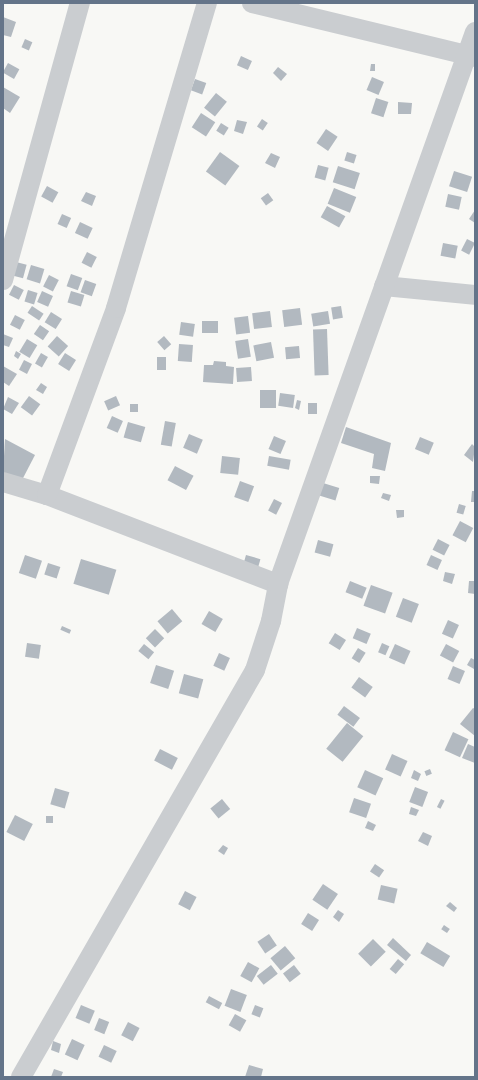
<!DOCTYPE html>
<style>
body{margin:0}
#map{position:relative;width:478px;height:1080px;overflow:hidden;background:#f8f8f5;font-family:Manrope,sans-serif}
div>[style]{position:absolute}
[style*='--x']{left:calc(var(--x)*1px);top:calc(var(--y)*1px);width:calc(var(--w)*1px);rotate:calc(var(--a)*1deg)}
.building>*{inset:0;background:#b2b9c0;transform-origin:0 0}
.street>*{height:20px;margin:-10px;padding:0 10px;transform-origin:10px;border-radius:10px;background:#cacdd0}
span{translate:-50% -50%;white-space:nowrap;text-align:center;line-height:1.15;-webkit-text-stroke:4px #fff;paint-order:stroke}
.frame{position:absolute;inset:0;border:4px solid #647489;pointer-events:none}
</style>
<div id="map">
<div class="building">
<div style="clip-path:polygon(3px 17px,16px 22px,11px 37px,3px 35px)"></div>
<div style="left:25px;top:39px;width:8px;height:9px;rotate:23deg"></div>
<div style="left:241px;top:56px;width:12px;height:10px;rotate:24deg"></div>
<div style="left:8px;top:63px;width:13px;height:11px;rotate:29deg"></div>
<div style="clip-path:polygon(371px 64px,375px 64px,375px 71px,370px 71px)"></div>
<div style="clip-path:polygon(278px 67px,287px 74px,281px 81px,273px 73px)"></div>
<div style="left:372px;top:77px;width:13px;height:14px;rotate:23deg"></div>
<div style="left:195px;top:79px;width:12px;height:12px;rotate:20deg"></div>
<div style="clip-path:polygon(3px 87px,20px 97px,10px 113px,3px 108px)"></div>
<div style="left:216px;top:93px;width:14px;height:19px;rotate:39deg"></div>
<div style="left:376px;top:98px;width:13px;height:16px;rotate:18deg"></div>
<div style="clip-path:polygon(398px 102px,412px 103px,411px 114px,398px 114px)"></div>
<div style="left:201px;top:113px;width:17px;height:17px;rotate:33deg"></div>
<div style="left:262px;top:119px;width:7px;height:9px;rotate:34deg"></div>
<div style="clip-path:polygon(237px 120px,247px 122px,243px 134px,234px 131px)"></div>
<div style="left:221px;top:123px;width:9px;height:9px;rotate:32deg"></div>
<div style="left:326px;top:129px;width:14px;height:17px;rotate:34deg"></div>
<div style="left:220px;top:152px;width:24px;height:24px;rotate:36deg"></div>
<div style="left:347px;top:152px;width:10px;height:9px;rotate:17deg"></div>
<div style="clip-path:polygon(271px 153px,280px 157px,275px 168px,265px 163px)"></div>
<div style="left:318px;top:165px;width:11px;height:13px;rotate:15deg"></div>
<div style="left:338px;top:166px;width:23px;height:17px;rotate:18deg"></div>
<div style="left:454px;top:171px;width:19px;height:16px;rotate:18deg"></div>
<div style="left:47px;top:186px;width:13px;height:12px;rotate:29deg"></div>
<div style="left:334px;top:188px;width:24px;height:17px;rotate:22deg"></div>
<div style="clip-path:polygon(86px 192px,96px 196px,92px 206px,81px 201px)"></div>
<div style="left:268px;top:193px;width:9px;height:9px;rotate:54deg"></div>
<div style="left:448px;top:194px;width:14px;height:13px;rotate:12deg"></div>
<div style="left:327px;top:206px;width:21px;height:13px;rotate:29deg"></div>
<div style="clip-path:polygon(475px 210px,475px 223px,469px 219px)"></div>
<div style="left:62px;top:214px;width:10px;height:11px;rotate:24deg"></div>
<div style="left:80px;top:222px;width:14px;height:12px;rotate:25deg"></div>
<div style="left:467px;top:239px;width:9px;height:13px;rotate:27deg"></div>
<div style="left:443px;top:243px;width:15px;height:13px;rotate:11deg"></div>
<div style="left:87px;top:252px;width:11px;height:12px;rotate:27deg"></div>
<div style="left:16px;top:262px;width:11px;height:14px;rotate:15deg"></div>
<div style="left:31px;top:265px;width:14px;height:15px;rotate:17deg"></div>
<div style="left:71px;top:274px;width:12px;height:13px;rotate:20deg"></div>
<div style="left:49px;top:275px;width:11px;height:13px;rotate:27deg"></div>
<div style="left:85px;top:280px;width:12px;height:13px;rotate:20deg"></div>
<div style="left:14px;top:285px;width:11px;height:11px;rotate:27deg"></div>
<div style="left:28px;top:290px;width:10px;height:12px;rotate:17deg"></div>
<div style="left:42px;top:291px;width:12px;height:12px;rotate:24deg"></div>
<div style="left:71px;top:291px;width:14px;height:12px;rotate:17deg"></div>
<div style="left:32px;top:306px;width:14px;height:8px;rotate:34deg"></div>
<div style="left:341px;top:306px;width:12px;height:10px;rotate:81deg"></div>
<div style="left:300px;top:308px;width:17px;height:18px;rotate:83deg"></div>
<div style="left:270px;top:311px;width:16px;height:18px;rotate:83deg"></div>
<div style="left:328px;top:311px;width:13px;height:17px;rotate:81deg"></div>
<div style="left:51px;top:312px;width:13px;height:12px;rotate:32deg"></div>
<div style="left:15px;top:315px;width:11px;height:11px;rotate:27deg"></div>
<div style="left:248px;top:316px;width:17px;height:14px;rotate:83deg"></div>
<div style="left:218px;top:321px;width:12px;height:16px;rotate:90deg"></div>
<div style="left:181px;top:322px;width:14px;height:13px;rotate:8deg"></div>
<div style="left:40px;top:325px;width:11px;height:11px;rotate:34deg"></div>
<div style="left:327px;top:329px;width:46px;height:14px;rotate:88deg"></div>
<div style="clip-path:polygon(3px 334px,13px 338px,9px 347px,3px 345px)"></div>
<div style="left:57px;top:336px;width:15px;height:14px;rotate:42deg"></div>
<div style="left:164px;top:336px;width:11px;height:9px;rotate:49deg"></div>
<div style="left:27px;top:339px;width:12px;height:15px;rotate:31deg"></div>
<div style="left:248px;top:339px;width:18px;height:13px;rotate:81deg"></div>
<div style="left:271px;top:342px;width:16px;height:18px;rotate:79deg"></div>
<div style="left:179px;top:344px;width:14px;height:17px;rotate:4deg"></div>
<div style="left:299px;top:346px;width:12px;height:14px;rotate:85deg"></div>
<div style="clip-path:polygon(16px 351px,21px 354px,18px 359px,14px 356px)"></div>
<div style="left:41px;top:353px;width:8px;height:12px;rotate:30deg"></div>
<div style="left:65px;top:353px;width:13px;height:13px;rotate:32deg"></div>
<div style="left:157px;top:357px;width:9px;height:13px"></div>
<div style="left:24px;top:360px;width:9px;height:11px;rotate:27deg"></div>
<div style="clip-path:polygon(214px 361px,226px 362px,226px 366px,234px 367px,233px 384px,203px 382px,204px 365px,213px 365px)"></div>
<div style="clip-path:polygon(3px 366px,17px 374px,9px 386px,3px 382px)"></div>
<div style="left:251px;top:367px;width:14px;height:15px;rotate:86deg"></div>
<div style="clip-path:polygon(41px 383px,47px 387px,43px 394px,36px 390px)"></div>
<div style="left:260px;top:390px;width:16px;height:18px"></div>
<div style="left:280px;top:393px;width:15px;height:13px;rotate:8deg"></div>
<div style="left:29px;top:396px;width:14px;height:14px;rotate:36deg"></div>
<div style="left:116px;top:396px;width:10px;height:13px;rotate:66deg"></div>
<div style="clip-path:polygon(8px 397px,19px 403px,12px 414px,3px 409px)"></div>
<div style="clip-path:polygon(297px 400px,301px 401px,299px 410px,295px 408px)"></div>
<div style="left:308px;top:403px;width:9px;height:11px"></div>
<div style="left:130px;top:404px;width:8px;height:8px"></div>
<div style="left:112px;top:416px;width:12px;height:13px;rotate:24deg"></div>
<div style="left:165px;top:421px;width:11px;height:24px;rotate:10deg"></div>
<div style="left:128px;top:422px;width:18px;height:16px;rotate:16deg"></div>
<div style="clip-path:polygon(346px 427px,391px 443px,385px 471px,372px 468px,374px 454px,341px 443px)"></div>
<div style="left:189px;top:434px;width:15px;height:15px;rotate:23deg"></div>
<div style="left:274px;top:436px;width:13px;height:14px;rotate:23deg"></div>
<div style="left:420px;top:437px;width:15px;height:13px;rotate:23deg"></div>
<div style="clip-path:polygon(5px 439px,35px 455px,21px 482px,3px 473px)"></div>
<div style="clip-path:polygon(472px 444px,475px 447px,473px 462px,464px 455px)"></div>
<div style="left:222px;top:456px;width:18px;height:17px;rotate:6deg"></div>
<div style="left:269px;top:456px;width:22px;height:10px;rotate:10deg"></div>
<div style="left:175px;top:466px;width:21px;height:16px;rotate:28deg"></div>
<div style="clip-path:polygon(370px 476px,380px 476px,379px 484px,370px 483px)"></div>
<div style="left:240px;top:481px;width:15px;height:17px;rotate:20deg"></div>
<div style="left:323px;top:483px;width:17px;height:13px;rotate:17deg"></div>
<div style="clip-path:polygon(472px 491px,475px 491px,475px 502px,471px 502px)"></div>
<div style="clip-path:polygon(383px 493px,391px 495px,389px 501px,381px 498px)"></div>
<div style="left:274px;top:499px;width:9px;height:13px;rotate:27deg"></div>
<div style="left:459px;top:504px;width:7px;height:9px;rotate:16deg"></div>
<div style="clip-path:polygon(396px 510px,404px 510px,404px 517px,397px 518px)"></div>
<div style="left:460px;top:521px;width:15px;height:16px;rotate:28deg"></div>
<div style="left:438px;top:539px;width:13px;height:12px;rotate:27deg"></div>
<div style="left:318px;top:540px;width:16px;height:13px;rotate:15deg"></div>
<div style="left:25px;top:555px;width:18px;height:19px;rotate:19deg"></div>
<div style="left:246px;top:555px;width:15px;height:12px;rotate:16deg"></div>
<div style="left:431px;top:555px;width:12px;height:11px;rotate:24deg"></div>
<div style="left:81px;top:559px;width:37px;height:26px;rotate:17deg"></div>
<div style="left:48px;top:563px;width:13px;height:12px;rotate:18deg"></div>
<div style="clip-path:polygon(445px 572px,455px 574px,452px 584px,443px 581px)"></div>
<div style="left:350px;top:581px;width:18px;height:12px;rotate:22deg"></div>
<div style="clip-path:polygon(469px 581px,475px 581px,475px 594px,468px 593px)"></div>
<div style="left:371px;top:585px;width:23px;height:22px;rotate:20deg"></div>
<div style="left:403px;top:598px;width:17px;height:20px;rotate:21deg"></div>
<div style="left:172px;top:609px;width:16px;height:19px;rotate:50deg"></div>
<div style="left:209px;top:611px;width:16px;height:15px;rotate:30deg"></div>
<div style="left:448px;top:620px;width:12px;height:15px;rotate:24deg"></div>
<div style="left:62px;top:626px;width:10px;height:4px;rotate:24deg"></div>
<div style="left:357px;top:628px;width:15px;height:11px;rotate:23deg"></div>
<div style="left:155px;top:629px;width:13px;height:13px;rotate:45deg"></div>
<div style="left:335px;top:633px;width:13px;height:12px;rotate:32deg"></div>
<div style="left:27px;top:643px;width:14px;height:14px;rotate:8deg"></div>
<div style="left:382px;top:643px;width:8px;height:10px;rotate:23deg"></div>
<div style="left:144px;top:644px;width:13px;height:9px;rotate:39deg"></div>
<div style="left:395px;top:644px;width:17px;height:15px;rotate:24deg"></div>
<div style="left:446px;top:644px;width:15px;height:13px;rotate:28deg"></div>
<div style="left:358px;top:648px;width:9px;height:12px;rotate:32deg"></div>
<div style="left:219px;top:653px;width:12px;height:14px;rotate:24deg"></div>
<div style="clip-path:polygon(471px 658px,475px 660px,474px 669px,467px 665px)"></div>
<div style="left:156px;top:665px;width:19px;height:19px;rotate:18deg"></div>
<div style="left:453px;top:666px;width:13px;height:14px;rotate:23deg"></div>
<div style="left:184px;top:674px;width:20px;height:20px;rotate:15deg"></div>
<div style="left:359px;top:677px;width:17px;height:13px;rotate:36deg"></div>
<div style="left:344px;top:706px;width:20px;height:11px;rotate:37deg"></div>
<div style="clip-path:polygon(473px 708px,475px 709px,475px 736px,460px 724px)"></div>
<div style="left:347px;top:723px;width:21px;height:33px;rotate:39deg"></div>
<div style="left:453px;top:732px;width:17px;height:20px;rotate:25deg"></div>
<div style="clip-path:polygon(468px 744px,475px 747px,475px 763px,462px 758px)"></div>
<div style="left:160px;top:749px;width:20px;height:13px;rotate:27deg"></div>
<div style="left:392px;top:754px;width:17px;height:17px;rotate:24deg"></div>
<div style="left:430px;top:769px;width:5px;height:6px;rotate:68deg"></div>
<div style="left:365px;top:770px;width:20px;height:19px;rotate:24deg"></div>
<div style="clip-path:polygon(414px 770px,421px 774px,418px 781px,411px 778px)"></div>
<div style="left:415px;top:787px;width:14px;height:16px;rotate:21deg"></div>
<div style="left:55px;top:788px;width:15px;height:17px;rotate:16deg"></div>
<div style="left:354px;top:798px;width:18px;height:15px;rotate:19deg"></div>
<div style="left:222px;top:799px;width:13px;height:15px;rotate:51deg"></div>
<div style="left:441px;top:799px;width:4px;height:9px;rotate:27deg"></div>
<div style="clip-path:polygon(411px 807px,419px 810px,416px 816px,409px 814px)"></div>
<div style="left:15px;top:815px;width:20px;height:19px;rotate:27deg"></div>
<div style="left:46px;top:816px;width:7px;height:7px"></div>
<div style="clip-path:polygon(368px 821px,376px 825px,373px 831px,365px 828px)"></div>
<div style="clip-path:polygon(423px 832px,432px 836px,428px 846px,418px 841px)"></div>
<div style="clip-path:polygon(223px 845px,228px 848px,224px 855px,218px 851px)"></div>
<div style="left:375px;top:864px;width:11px;height:9px;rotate:34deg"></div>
<div style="left:323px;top:884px;width:18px;height:19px;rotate:34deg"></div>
<div style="left:381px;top:885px;width:17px;height:15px;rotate:13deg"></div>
<div style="left:185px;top:891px;width:13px;height:15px;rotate:27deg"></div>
<div style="clip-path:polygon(450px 902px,457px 908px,454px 912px,446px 906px)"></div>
<div style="clip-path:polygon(338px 910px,344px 914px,339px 922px,333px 917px)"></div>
<div style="left:308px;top:913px;width:13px;height:13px;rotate:32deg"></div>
<div style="left:444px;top:925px;width:7px;height:5px;rotate:34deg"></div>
<div style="left:269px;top:934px;width:14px;height:14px;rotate:56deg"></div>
<div style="clip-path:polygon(393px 938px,411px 955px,406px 961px,387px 945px)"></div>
<div style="left:373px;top:939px;width:18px;height:21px;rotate:45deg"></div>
<div style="left:427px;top:942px;width:27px;height:13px;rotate:31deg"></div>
<div style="left:285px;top:946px;width:16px;height:19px;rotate:50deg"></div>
<div style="left:398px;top:959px;width:8px;height:13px;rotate:40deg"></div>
<div style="left:248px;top:962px;width:13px;height:16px;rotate:29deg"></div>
<div style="left:271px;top:965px;width:11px;height:18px;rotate:52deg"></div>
<div style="left:294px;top:965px;width:11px;height:14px;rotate:52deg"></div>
<div style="left:231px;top:989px;width:17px;height:18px;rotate:21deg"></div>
<div style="left:209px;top:996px;width:15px;height:7px;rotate:28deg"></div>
<div style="left:81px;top:1005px;width:15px;height:14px;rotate:23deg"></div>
<div style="left:255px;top:1005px;width:9px;height:10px;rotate:21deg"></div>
<div style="left:235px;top:1014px;width:13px;height:13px;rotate:29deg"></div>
<div style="left:99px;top:1018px;width:11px;height:13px;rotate:22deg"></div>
<div style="left:128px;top:1022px;width:13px;height:15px;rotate:27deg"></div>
<div style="left:72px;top:1039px;width:14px;height:17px;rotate:25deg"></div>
<div style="clip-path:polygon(53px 1041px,61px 1044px,59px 1053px,51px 1050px)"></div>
<div style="left:104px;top:1045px;width:14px;height:13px;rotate:25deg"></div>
<div style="clip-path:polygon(249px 1065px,263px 1069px,261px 1077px,245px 1077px)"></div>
<div style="clip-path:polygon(54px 1069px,63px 1072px,61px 1077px,51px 1077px)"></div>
</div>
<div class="street">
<div style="--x:252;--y:3;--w:229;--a:13.6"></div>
<div style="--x:3;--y:280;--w:288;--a:-74.5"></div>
<div style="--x:384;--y:286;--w:91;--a:5.6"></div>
<div style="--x:3;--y:482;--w:46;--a:16.5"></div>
<div style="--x:47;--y:495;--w:248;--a:21.1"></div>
<div style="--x:47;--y:495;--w:199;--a:-69.7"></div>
<div style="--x:116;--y:308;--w:318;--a:-73.4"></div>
<div style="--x:21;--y:1077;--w:469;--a:-60.1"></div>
<div style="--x:255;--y:670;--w:52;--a:-71.9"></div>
<div style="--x:271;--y:621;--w:38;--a:-79"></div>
<div style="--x:278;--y:584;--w:586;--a:-70.36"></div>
</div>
<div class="frame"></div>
</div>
